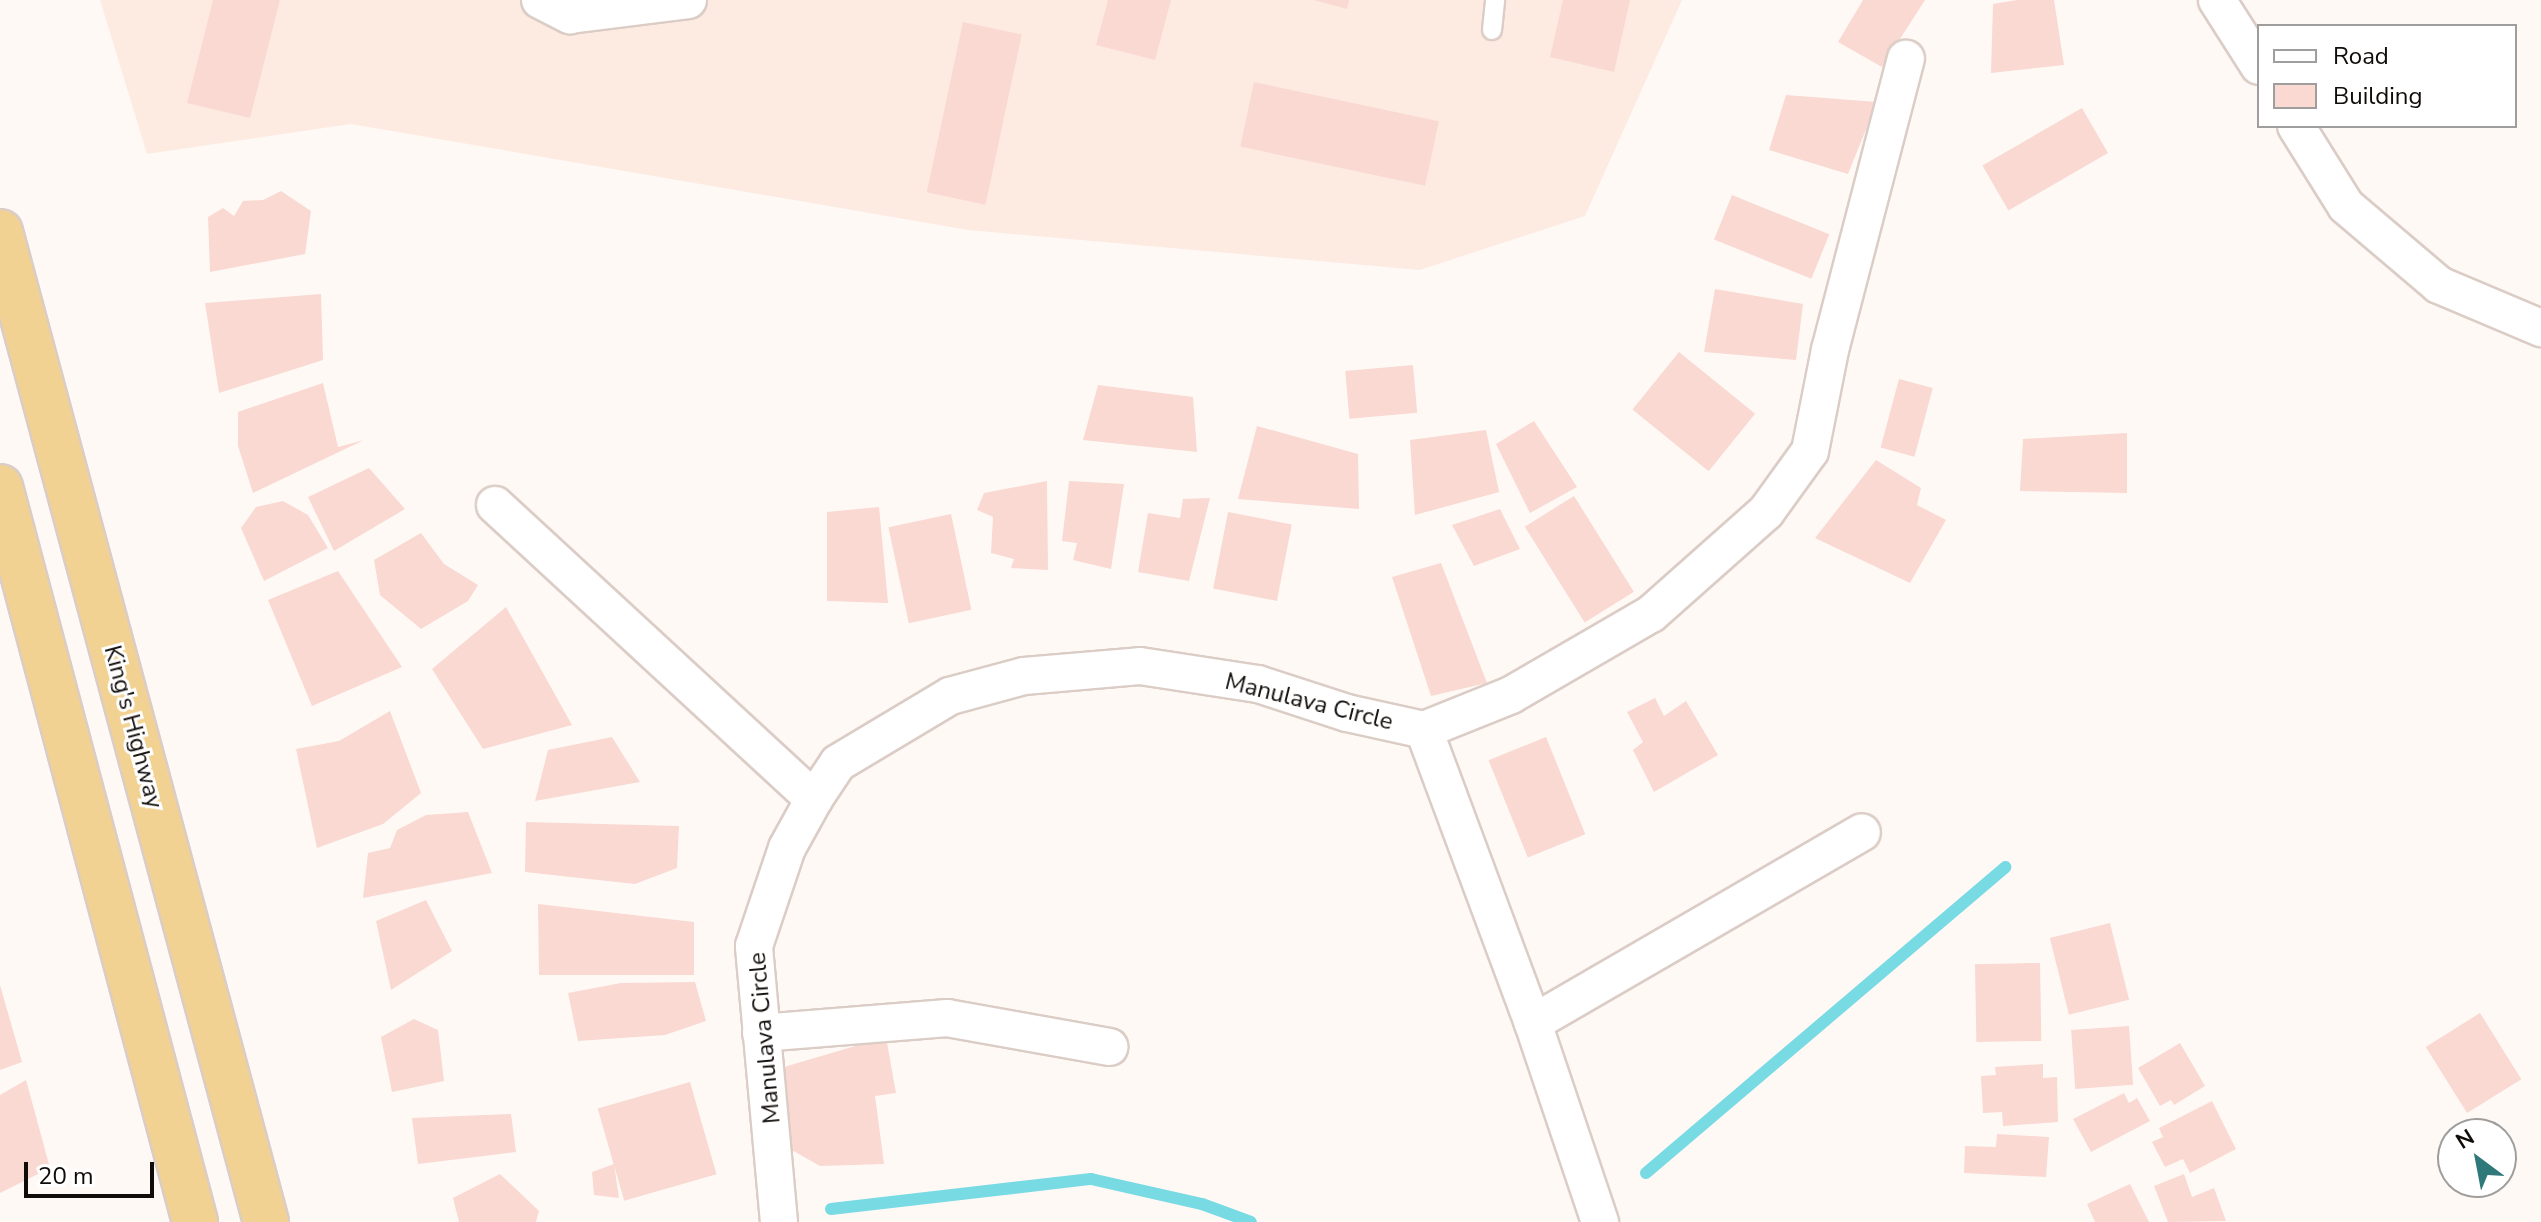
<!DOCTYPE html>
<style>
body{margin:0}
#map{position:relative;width:2541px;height:1222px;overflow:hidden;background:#fff9f6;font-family:"Nunito Sans",sans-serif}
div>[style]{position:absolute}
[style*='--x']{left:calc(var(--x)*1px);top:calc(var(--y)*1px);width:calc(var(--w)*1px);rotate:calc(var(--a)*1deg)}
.built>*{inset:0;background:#fdebe2}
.stream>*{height:12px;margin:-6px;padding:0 6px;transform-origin:6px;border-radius:6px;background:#78dae2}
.building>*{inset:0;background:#f9d9d2;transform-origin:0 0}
.roads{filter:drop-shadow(2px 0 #dbcdc6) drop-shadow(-2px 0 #dbcdc6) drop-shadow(0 2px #dbcdc6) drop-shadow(0 -2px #dbcdc6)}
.service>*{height:18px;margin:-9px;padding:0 9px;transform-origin:9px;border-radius:9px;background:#fff}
.minor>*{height:36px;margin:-18px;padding:0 18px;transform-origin:18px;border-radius:18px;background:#fff}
.trunk>*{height:44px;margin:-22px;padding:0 22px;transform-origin:22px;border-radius:22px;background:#f2d292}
span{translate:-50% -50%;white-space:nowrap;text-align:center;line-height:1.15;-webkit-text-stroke:6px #fff;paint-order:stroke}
.street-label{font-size:24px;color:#100c09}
.legend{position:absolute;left:2257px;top:24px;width:260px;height:104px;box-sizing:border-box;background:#fff;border:2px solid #9f9e9d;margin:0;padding:10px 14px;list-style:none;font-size:24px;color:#100c09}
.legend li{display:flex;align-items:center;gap:16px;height:40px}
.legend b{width:40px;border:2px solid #9f9e9d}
.north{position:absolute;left:2437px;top:1118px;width:80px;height:80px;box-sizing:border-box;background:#fff;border:2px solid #9f9e9d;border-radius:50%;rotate:328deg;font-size:22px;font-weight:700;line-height:32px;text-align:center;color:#100c09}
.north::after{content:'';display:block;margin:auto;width:28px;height:36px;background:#30797a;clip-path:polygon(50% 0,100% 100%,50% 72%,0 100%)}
.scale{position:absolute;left:24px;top:1162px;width:130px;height:36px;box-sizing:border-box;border:4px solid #100c09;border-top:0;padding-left:10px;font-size:24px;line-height:28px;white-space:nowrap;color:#100c09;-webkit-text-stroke:6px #fff;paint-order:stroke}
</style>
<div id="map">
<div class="built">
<div style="clip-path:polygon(100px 0,1682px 0,1585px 216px,1420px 270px,968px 230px,351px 124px,147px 154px)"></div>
</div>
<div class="stream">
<div style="--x:1646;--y:1173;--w:472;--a:-40.4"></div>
<div style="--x:831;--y:1209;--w:262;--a:-6.6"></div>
<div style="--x:1091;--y:1179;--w:114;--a:12.7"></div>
<div style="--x:1202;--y:1204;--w:52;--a:20.2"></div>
</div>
<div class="building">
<div style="clip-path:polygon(213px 0,280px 0,250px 118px,187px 103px)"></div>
<div style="clip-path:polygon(1108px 0,1171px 0,1155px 60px,1096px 45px)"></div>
<div style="clip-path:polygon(1314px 0,1349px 0,1347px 9px)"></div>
<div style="clip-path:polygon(1563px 0,1630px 0,1614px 72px,1550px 57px)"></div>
<div style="clip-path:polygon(1863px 0,1925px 0,1882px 67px,1838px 42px)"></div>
<div style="clip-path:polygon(2017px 0,2054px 0,2064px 65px,1991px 73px,1993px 4px)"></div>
<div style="left:963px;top:22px;width:60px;height:174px;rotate:12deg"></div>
<div style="left:1254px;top:82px;width:189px;height:66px;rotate:12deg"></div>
<div style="clip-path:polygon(1786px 95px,1877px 102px,1848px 174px,1769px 150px)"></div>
<div style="left:2082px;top:108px;width:52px;height:115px;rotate:60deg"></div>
<div style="clip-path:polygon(281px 191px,311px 211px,305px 254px,210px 272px,208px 217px,223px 208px,234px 216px,243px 201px,263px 200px)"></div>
<div style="left:1732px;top:195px;width:105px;height:48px;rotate:22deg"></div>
<div style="clip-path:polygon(1715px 289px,1803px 304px,1796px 360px,1704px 352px)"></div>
<div style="clip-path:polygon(321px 294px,323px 360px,219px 393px,205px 303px)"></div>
<div style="left:1679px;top:352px;width:98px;height:74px;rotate:39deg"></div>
<div style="left:1413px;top:365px;width:48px;height:68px;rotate:85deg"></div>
<div style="left:1899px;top:379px;width:35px;height:71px;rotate:15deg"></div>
<div style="clip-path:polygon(323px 383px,338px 447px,364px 440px,253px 493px,238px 446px,238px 412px)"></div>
<div style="clip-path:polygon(1098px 385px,1193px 397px,1197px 452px,1083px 440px)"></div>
<div style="clip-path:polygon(1534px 421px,1577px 487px,1530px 513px,1496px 444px)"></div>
<div style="clip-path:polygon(1257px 426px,1358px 454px,1359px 509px,1238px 499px)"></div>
<div style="clip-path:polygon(1486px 430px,1499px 492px,1415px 515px,1410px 440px)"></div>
<div style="clip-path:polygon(2127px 433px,2127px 493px,2020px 491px,2023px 439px)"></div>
<div style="clip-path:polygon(1876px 460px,1921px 488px,1917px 505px,1946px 520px,1910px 583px,1815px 538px)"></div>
<div style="clip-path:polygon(369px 468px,405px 509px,334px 551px,308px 497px)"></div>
<div style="clip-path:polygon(1047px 481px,1048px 570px,1011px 568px,1014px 559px,991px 553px,993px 517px,977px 510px,984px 493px)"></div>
<div style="clip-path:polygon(1069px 481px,1124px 484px,1111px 569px,1073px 560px,1077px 543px,1062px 541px)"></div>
<div style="left:1574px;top:496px;width:113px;height:58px;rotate:58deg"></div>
<div style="clip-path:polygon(1210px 498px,1189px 581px,1138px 572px,1148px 513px,1180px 518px,1183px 499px)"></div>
<div style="clip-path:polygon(283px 501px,308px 515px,328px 548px,264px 581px,241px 528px,256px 507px)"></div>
<div style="clip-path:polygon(879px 507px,888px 603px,827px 601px,827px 512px)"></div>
<div style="clip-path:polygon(1500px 509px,1520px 549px,1474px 566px,1452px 525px)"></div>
<div style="left:1228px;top:512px;width:65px;height:78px;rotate:11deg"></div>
<div style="left:951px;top:514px;width:98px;height:64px;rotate:78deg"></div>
<div style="clip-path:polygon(421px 533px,444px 564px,478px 585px,468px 601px,421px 629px,380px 595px,374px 560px)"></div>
<div style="clip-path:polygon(1441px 563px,1487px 683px,1431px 696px,1392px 577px)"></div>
<div style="clip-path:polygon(338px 571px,402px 667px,312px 706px,268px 600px)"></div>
<div style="clip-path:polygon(506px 607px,572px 725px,483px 749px,432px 669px)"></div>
<div style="clip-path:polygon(1655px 698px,1664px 716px,1686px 701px,1718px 755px,1654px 792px,1633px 750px,1643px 742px,1627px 712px)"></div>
<div style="clip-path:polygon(390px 711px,421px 793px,383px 824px,317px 848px,296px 749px,339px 741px)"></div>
<div style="clip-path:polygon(612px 737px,640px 782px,535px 801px,548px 750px)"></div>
<div style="left:1546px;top:737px;width:105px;height:62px;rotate:68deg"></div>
<div style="clip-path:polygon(468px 812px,492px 873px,363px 898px,368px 853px,390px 848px,397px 830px,426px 815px)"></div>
<div style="clip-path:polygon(526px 822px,679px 826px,677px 868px,635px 884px,525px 872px)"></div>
<div style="clip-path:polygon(426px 900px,452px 951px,391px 990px,376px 921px)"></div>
<div style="clip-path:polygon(538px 904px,694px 922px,694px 975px,539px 975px)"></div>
<div style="left:2110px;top:923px;width:79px;height:62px;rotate:76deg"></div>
<div style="left:2040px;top:963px;width:78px;height:65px;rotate:89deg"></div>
<div style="clip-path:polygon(695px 982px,706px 1021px,665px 1035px,578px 1041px,568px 993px,621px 983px)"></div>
<div style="clip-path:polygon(0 985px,22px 1062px,0 1070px)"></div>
<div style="left:2480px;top:1013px;width:78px;height:64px;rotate:58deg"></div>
<div style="clip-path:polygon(414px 1019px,438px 1030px,444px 1081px,392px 1092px,381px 1037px)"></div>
<div style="left:2129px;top:1026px;width:59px;height:58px;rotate:86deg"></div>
<div style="clip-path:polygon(886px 1037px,896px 1093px,875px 1096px,884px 1164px,820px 1166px,790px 1149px,784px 1067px)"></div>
<div style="clip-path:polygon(2180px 1043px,2205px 1086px,2174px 1105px,2171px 1100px,2160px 1106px,2138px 1068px)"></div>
<div style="clip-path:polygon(2043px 1064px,2043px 1078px,2057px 1077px,2058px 1122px,2003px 1126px,2002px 1112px,1983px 1113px,1981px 1076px,1996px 1075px,1995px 1067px)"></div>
<div style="clip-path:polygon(26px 1080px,50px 1168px,0 1193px,0 1095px)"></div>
<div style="left:690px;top:1082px;width:96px;height:96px;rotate:74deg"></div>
<div style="clip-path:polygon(2124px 1093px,2129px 1103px,2137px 1098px,2150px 1121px,2091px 1152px,2073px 1119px)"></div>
<div style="clip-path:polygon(2212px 1101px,2236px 1149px,2190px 1173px,2183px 1159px,2165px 1167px,2152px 1142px,2163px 1137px,2159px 1128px)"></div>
<div style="clip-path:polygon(511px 1114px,516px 1152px,418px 1164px,412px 1118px)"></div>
<div style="clip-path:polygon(1997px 1134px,2049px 1137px,2046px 1177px,1964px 1173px,1965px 1146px,1996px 1147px)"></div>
<div style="clip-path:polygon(614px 1164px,619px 1198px,594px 1195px,592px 1172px)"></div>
<div style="clip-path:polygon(500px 1174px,539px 1211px,536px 1222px,459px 1222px,453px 1198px)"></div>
<div style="clip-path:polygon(2184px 1174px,2192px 1197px,2214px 1188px,2226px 1221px,2168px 1222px,2154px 1186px)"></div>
<div style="clip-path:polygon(2130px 1184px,2149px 1222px,2095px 1222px,2087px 1204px)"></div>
</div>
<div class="roads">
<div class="service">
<div style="--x:1492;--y:30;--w:30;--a:-84"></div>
</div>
<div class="minor">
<div style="--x:540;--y:0;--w:34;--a:27"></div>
<div style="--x:570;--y:15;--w:119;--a:-7.2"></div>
<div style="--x:2217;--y:0;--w:78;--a:57.5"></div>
<div style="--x:2296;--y:126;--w:94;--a:58"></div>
<div style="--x:2346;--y:206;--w:122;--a:40.3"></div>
<div style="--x:2439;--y:285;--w:111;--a:22.9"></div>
<div style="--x:495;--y:505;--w:434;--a:42.7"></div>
<div style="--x:1424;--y:730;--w:94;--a:-21.9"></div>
<div style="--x:1511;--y:695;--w:162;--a:-30.1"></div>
<div style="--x:1651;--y:614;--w:154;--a:-41.6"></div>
<div style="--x:1766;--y:512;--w:75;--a:-54.2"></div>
<div style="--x:1810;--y:451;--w:103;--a:-78.8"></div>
<div style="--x:1830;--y:350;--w:301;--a:-75.4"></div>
<div style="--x:1533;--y:1023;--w:380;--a:-30.1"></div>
<div style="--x:761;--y:1033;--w:187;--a:-4.6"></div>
<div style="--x:947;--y:1018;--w:165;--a:10.1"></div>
<div style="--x:779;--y:1222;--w:277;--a:-95.2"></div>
<div style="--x:754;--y:946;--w:103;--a:-71.4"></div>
<div style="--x:787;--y:848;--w:56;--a:-61.1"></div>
<div style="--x:814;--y:799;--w:43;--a:-56.3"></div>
<div style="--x:838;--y:763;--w:131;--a:-30.9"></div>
<div style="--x:950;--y:696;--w:77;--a:-15.1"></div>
<div style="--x:1024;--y:676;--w:116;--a:-4.9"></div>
<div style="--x:1140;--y:666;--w:119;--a:8.7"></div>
<div style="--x:1258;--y:684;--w:94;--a:18"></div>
<div style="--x:1347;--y:713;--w:79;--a:12.4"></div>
<div style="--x:1424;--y:730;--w:313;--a:69.6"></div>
<div style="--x:1533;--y:1023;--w:210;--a:71.4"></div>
</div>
<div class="trunk">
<div style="--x:0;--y:232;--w:1025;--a:74.96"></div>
<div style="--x:0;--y:487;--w:760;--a:75.14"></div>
</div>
</div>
<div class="street-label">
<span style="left:1309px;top:702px;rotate:14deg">Manulava Circle</span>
<span style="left:133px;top:727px;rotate:75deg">King's Highway</span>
<span style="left:765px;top:1038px;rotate:-95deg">Manulava Circle</span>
</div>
<ul class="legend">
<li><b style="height:10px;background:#fff"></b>Road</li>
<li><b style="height:22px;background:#f9d9d2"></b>Building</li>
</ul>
<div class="north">N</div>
<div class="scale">20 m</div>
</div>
